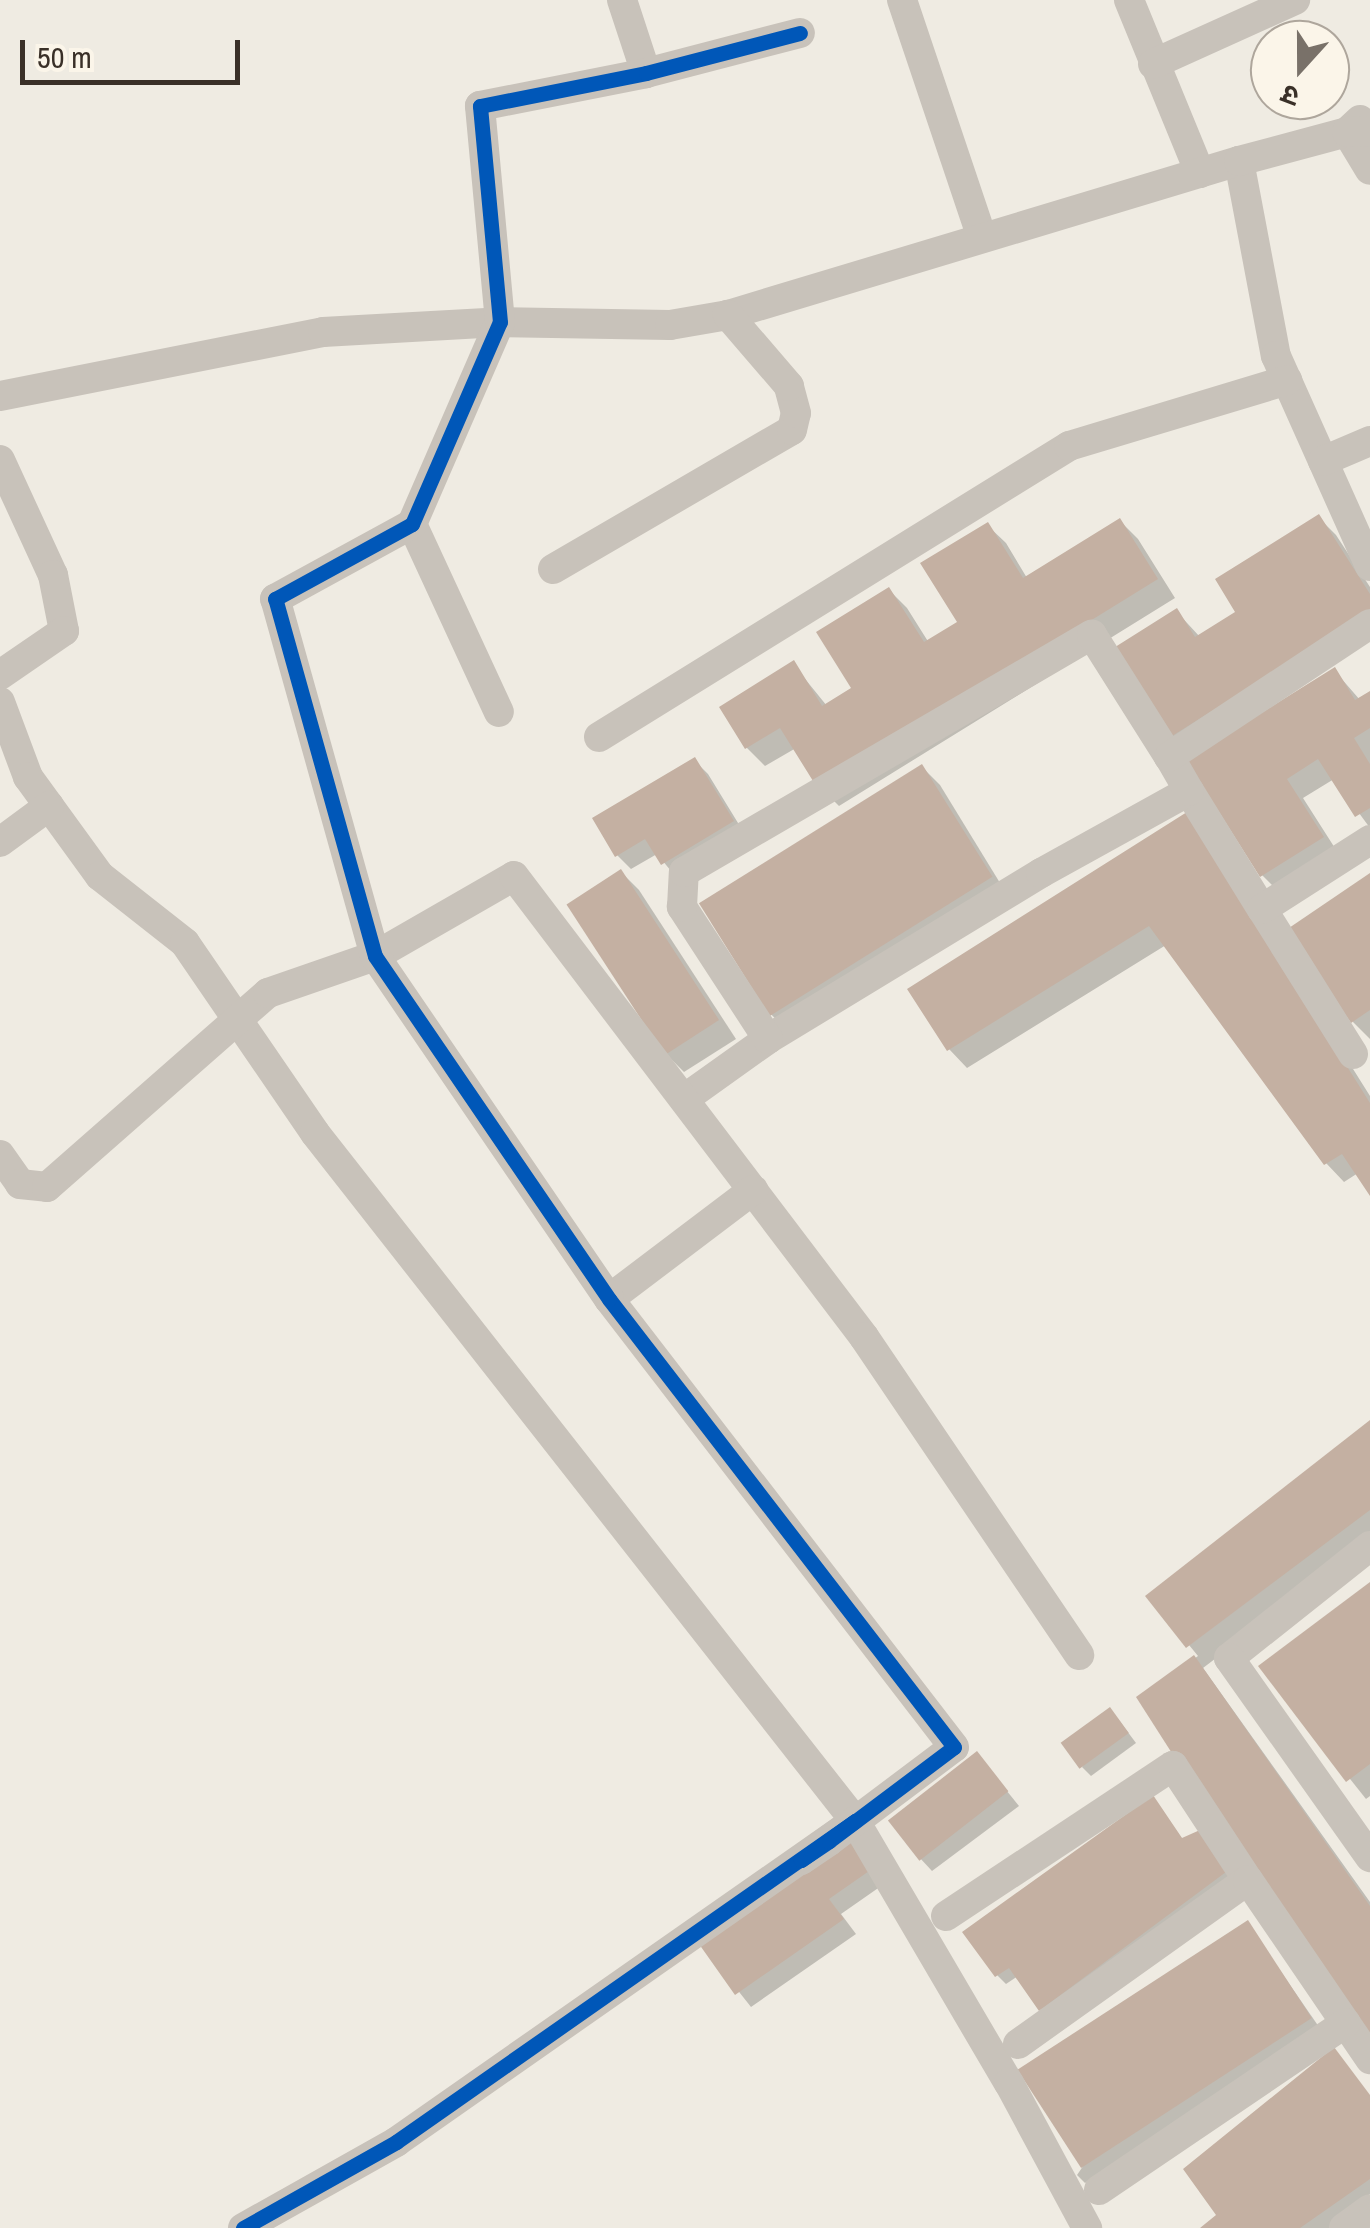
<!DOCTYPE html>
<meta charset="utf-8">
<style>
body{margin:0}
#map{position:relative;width:1370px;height:2228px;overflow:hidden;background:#efebe2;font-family:"Archivo Narrow","Noto Sans Devanagari",sans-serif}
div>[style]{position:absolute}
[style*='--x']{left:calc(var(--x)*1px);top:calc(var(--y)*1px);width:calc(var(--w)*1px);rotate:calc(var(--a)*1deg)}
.shadow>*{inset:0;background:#0003}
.building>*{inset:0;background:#c4b0a2;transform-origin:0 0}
.minor>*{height:30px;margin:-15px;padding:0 15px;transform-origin:15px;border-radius:15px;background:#c8c2ba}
.cycleway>*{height:15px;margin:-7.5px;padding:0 7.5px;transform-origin:7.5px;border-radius:7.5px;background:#0057b8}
span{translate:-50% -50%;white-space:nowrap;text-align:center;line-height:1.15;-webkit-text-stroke:9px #fbf5e9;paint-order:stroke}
.north{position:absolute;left:1250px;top:20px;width:100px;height:100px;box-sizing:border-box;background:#fbf5e9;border:2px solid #aea69c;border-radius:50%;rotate:201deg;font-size:28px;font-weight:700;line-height:40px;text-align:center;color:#3a3028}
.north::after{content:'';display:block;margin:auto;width:35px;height:45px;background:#797169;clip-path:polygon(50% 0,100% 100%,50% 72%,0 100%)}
.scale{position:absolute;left:20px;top:40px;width:220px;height:45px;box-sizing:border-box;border:5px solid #3a3028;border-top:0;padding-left:12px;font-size:30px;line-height:35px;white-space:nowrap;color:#3a3028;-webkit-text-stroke:8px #fbf5e9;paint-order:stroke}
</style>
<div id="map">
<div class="shadow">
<div style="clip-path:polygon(1318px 517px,1336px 535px,1370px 587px,1370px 640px,1189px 755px,1171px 737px,1176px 611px,1200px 637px,1239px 612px)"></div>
<div style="clip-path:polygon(1120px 521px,1138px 539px,1175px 598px,839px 806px,820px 787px,796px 748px,765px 766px,747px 748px,722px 708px,793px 664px,827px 706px,855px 688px,889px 590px,907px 608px,929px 643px,960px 623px,987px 525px,1006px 543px,1027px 578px)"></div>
<div style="clip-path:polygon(1334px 670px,1360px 700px,1370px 694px,1370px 828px,1334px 779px,1303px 798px,1340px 856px,1280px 893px,1262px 875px,1190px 761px)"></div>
<div style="clip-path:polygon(694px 760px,708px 774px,746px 836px,676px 877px,657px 854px,631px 869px,617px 855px)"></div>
<div style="clip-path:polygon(922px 767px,940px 785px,1008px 896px,787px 1031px,769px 1012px)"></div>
<div style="clip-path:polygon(1205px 833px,1370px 1096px,1370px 1192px,1358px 1173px,1344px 1182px,1326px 1163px,1166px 945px,967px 1068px,949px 1049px)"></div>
<div style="clip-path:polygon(621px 872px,639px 890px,736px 1039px,684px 1072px,666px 1054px)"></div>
<div style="clip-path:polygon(1370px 876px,1370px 1039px,1353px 1022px)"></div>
<div style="clip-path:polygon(1370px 1423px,1370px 1541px,1203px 1668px,1370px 1902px,1370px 2031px,1139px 1698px,1198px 1656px,1149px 1596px)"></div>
<div style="clip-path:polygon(1370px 1585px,1370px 1796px,1366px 1799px,1261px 1667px)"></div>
<div style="clip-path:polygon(1118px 1719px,1136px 1743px,1091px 1776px,1082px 1767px)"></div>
<div style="clip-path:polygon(977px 1754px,1019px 1806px,932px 1871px,919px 1857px)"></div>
<div style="clip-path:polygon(1153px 1798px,1183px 1840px,1200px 1833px,1233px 1881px,1049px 2018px,1018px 1976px,1006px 1984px,997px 1975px)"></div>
<div style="clip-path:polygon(849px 1841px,884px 1884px,841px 1914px,856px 1934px,751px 2007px,702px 1945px)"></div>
<div style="clip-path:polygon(1248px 1924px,1319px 2027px,1085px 2183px,1077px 2175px)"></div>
<div style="clip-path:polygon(1370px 2096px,1370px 2194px,1353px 2206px,1356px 2210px,1329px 2228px,1204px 2228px)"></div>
</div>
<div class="building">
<div style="clip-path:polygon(1319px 514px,1370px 594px,1370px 611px,1169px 738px,1112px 649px,1177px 608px,1195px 637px,1235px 612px,1215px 579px)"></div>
<div style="clip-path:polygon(1120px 518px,1158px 579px,818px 789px,780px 728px,745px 749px,719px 707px,794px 660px,822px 706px,851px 688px,816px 632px,889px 587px,924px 642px,957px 622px,920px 563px,988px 522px,1023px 578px)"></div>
<div style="clip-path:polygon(1335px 667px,1355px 700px,1370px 691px,1370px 728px,1354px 738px,1370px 764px,1370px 808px,1355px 817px,1318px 759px,1287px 779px,1324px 837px,1260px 877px,1186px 760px)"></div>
<div style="clip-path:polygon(695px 757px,734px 821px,661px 865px,645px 839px,615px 857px,592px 818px)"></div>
<div style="left:922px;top:764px;width:133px;height:263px;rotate:58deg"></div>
<div style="clip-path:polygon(1187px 812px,1370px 1103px,1370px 1196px,1342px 1154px,1324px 1165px,1149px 926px,947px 1051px,907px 989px)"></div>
<div style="left:621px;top:869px;width:180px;height:65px;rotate:57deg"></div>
<div style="clip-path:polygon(1370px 873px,1370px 1010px,1351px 1023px,1286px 930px)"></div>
<div style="clip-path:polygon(1370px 1420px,1370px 1510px,1186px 1648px,1145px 1596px)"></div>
<div style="clip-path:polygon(1370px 1582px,1370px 1764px,1346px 1782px,1258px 1666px)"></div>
<div style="clip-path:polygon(1194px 1655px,1370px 1906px,1370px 2036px,1191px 1783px,1136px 1697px)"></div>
<div style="left:1110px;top:1707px;width:32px;height:61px;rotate:54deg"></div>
<div style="left:977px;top:1751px;width:51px;height:113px;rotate:52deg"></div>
<div style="clip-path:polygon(1153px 1795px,1182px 1838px,1200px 1830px,1226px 1872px,1039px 2011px,1009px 1968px,995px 1977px,962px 1932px)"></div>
<div style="clip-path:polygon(849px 1838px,872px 1869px,829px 1899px,844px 1919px,735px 1995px,699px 1944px)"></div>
<div style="left:1248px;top:1920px;width:117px;height:275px;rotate:57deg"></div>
<div style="clip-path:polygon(1334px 2047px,1370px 2095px,1370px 2179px,1300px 2228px,1200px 2228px,1216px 2215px,1183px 2169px)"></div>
</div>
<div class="minor">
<div style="--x:622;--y:0;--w:77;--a:71.8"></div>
<div style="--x:902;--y:0;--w:251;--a:71.4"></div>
<div style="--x:1129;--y:0;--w:187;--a:67.7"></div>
<div style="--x:1153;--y:64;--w:156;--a:-24.3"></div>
<div style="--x:1360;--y:120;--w:18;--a:137"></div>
<div style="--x:1347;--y:132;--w:44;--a:58.8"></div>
<div style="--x:1239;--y:161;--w:198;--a:79.3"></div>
<div style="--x:1276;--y:356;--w:230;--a:65.9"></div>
<div style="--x:0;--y:396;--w:329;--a:-11.2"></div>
<div style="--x:323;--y:332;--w:177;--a:-3.2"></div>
<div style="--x:500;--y:322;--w:170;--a:1"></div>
<div style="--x:670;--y:325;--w:59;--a:-9.8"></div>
<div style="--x:728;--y:315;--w:534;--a:-16.77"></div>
<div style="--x:1239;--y:161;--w:112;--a:-15"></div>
<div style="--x:1347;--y:132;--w:23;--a:-2"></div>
<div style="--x:0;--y:460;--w:127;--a:65.3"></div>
<div style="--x:53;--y:575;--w:57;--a:78.9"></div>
<div style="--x:64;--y:631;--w:78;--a:145.5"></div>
<div style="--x:1323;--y:461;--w:51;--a:-23.1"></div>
<div style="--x:412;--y:524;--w:207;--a:65.2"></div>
<div style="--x:553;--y:569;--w:276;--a:-30.2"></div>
<div style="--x:792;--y:430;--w:17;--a:-77"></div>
<div style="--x:796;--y:413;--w:28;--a:-105"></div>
<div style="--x:789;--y:386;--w:94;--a:-130.7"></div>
<div style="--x:0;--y:702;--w:80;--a:69.5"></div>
<div style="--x:28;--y:777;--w:122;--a:54"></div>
<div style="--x:100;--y:876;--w:108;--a:38.2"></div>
<div style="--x:185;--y:943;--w:230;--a:55.6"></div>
<div style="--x:315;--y:1133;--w:875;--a:51.87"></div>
<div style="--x:855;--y:1821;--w:304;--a:59.6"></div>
<div style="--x:1009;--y:2083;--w:165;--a:61.7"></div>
<div style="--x:599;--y:737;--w:553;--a:-31.76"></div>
<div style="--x:1069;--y:446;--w:228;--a:-16.8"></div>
<div style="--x:1189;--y:791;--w:139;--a:58.3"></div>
<div style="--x:0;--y:842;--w:61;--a:-36.3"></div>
<div style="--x:768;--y:1039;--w:320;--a:-31.3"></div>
<div style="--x:1041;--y:873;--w:169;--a:-29"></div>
<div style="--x:1189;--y:791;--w:39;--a:-120"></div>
<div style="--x:1353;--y:1054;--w:171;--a:-122.1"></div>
<div style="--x:1262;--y:909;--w:128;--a:-32.6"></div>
<div style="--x:684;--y:1099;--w:103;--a:-35.5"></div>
<div style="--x:768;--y:1039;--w:158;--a:-123.1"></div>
<div style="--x:682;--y:907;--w:35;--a:-87"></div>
<div style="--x:684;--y:872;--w:472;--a:-30.2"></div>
<div style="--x:1092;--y:635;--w:144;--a:57.7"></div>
<div style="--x:1169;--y:757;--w:241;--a:-33.5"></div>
<div style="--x:0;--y:1155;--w:35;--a:55"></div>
<div style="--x:20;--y:1184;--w:27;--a:6"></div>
<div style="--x:47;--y:1187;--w:294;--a:-41.3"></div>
<div style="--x:268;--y:993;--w:113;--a:-19.1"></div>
<div style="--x:375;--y:956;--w:160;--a:-29.9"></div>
<div style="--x:514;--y:876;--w:579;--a:52.79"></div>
<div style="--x:864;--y:1337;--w:384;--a:55.9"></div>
<div style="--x:609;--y:1299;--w:181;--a:-37.1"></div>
<div style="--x:1370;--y:1546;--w:180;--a:141.5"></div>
<div style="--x:1229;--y:1658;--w:244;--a:54.7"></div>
<div style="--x:946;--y:1916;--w:272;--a:-33.5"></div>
<div style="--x:1173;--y:1766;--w:136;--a:56.7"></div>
<div style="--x:1018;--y:2044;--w:282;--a:-35.5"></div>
<div style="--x:1248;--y:1880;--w:217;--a:55.7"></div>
<div style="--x:1099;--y:2190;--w:298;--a:-34.1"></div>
<div style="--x:243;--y:2228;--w:176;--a:-29.3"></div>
<div style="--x:396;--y:2142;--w:560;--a:-34.97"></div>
<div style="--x:855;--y:1821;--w:67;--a:144.2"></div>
<div style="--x:801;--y:1860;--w:34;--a:-34"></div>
<div style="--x:829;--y:1841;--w:156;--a:-36.9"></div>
<div style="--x:954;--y:1747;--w:565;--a:-127.6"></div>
<div style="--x:609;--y:1299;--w:415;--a:-124.3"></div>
<div style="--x:375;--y:956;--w:371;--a:-105.6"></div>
<div style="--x:275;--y:599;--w:156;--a:-28.7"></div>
<div style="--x:412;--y:524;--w:220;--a:-66.5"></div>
<div style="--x:500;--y:322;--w:217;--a:-95.3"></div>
<div style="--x:480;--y:106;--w:169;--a:-11.2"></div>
<div style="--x:646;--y:73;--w:159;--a:-14.6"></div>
<div style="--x:1344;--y:2228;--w:32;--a:-36"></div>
</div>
<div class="cycleway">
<div style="--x:243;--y:2228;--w:176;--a:-29.3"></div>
<div style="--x:396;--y:2142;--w:560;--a:-34.97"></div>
<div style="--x:855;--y:1821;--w:67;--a:144.2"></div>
<div style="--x:801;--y:1860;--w:34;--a:-34"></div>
<div style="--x:829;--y:1841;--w:156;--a:-36.9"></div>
<div style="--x:954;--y:1747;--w:565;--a:-127.6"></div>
<div style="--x:609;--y:1299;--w:415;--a:-124.3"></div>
<div style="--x:375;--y:956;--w:371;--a:-105.6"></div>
<div style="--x:275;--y:599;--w:156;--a:-28.7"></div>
<div style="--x:412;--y:524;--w:220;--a:-66.5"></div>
<div style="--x:500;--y:322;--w:217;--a:-95.3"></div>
<div style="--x:480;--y:106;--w:169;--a:-11.2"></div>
<div style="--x:646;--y:73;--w:159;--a:-14.6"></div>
</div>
<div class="north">उ</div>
<div class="scale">50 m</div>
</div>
